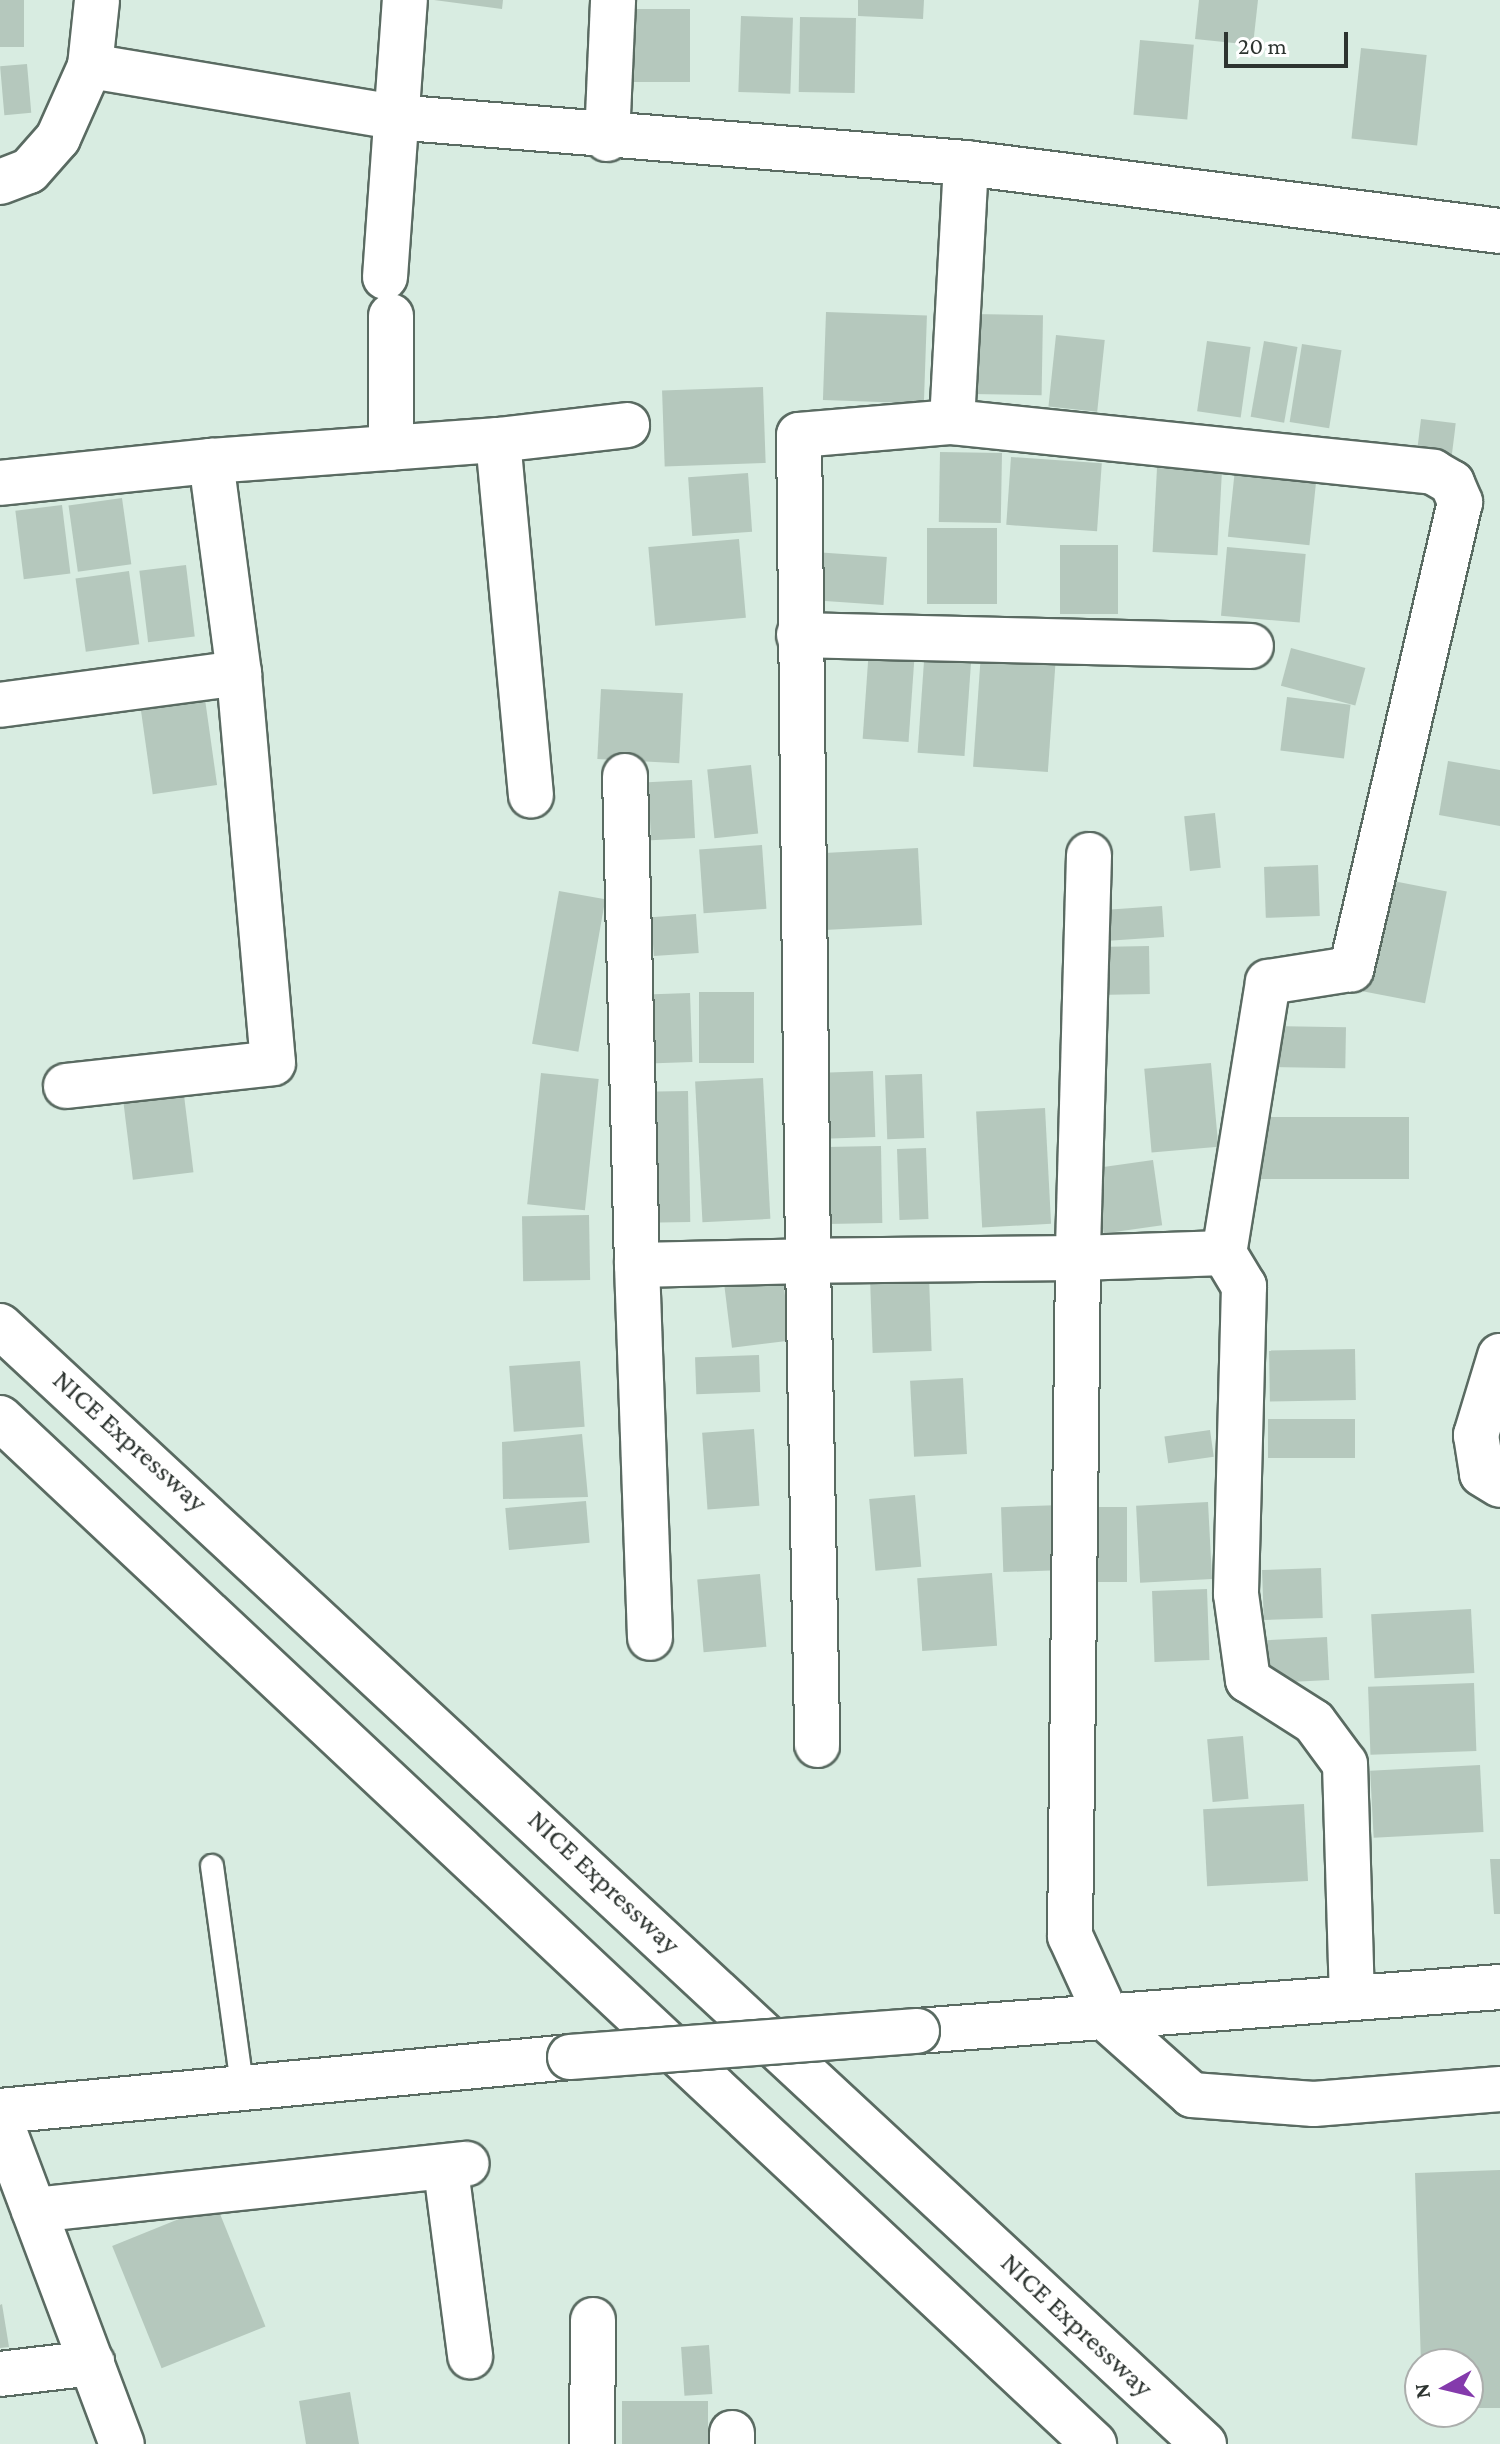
<!DOCTYPE html>
<style>
body{margin:0}
#map{position:relative;width:1500px;height:2444px;overflow:hidden;background:#d8ece1;font-family:"Crimson Pro",serif}
div>[style]{position:absolute}
[style*='--x']{left:calc(var(--x)*1px);top:calc(var(--y)*1px);width:calc(var(--w)*1px);rotate:calc(var(--a)*1deg)}
.building>*{inset:0;background:#b5c8bd;transform-origin:0 0}
.roads{filter:drop-shadow(2px 0 #5a6b62) drop-shadow(-2px 0 #5a6b62) drop-shadow(0 2px #5a6b62) drop-shadow(0 -2px #5a6b62)}
.service>*{height:22px;margin:-11px;padding:0 11px;transform-origin:11px;border-radius:11px;background:#fff}
.minor>*{height:44px;margin:-22px;padding:0 22px;transform-origin:22px;border-radius:22px;background:#fff}
.secondary>*{height:44px;margin:-22px;padding:0 22px;transform-origin:22px;border-radius:22px;background:#fff}
.motorway>*{height:44px;margin:-22px;padding:0 22px;transform-origin:22px;border-radius:22px;background:#fff}
.bridges{filter:drop-shadow(2px 0 #5a6b62) drop-shadow(-2px 0 #5a6b62) drop-shadow(0 2px #5a6b62) drop-shadow(0 -2px #5a6b62)}
.secondary-bridge>*{height:44px;margin:-22px;padding:0 22px;transform-origin:22px;border-radius:22px;background:#fff}
span{translate:-50% -50%;white-space:nowrap;text-align:center;line-height:1.15;-webkit-text-stroke:6px #fff;paint-order:stroke}
.street-label{font-size:28px;color:#2d3430}
.north{position:absolute;left:1404px;top:2348px;width:80px;height:80px;box-sizing:border-box;background:#fff;border:2px solid #abaeac;border-radius:50%;rotate:262deg;font-size:22px;font-weight:700;line-height:32px;text-align:center;color:#2d3430}
.north::after{content:'';display:block;margin:auto;width:28px;height:36px;background:#843aac;clip-path:polygon(50% 0,100% 100%,50% 72%,0 100%)}
.scale{position:absolute;left:1224px;top:32px;width:124px;height:36px;box-sizing:border-box;border:4px solid #2d3430;border-top:0;padding-left:10px;font-size:24px;line-height:28px;white-space:nowrap;color:#2d3430;-webkit-text-stroke:6px #fff;paint-order:stroke}
</style>
<div id="map">
<div class="building">
<div style="left:0;top:0;width:24px;height:47px"></div>
<div style="clip-path:polygon(434px 0,503px 0,502px 9px)"></div>
<div style="clip-path:polygon(858px 0,924px 0,923px 19px,858px 16px)"></div>
<div style="clip-path:polygon(1199px 0,1258px 0,1253px 45px,1195px 39px)"></div>
<div style="left:623px;top:9px;width:67px;height:73px"></div>
<div style="left:741px;top:16px;width:52px;height:76px;rotate:2deg"></div>
<div style="left:800px;top:17px;width:56px;height:75px;rotate:1deg"></div>
<div style="left:1140px;top:40px;width:54px;height:75px;rotate:5deg"></div>
<div style="left:1361px;top:48px;width:66px;height:91px;rotate:6deg"></div>
<div style="left:27px;top:64px;width:49px;height:27px;rotate:85deg"></div>
<div style="left:826px;top:312px;width:101px;height:88px;rotate:2deg"></div>
<div style="left:973px;top:314px;width:70px;height:80px;rotate:1deg"></div>
<div style="left:1056px;top:335px;width:49px;height:72px;rotate:6deg"></div>
<div style="left:1207px;top:341px;width:44px;height:71px;rotate:8deg"></div>
<div style="left:1264px;top:341px;width:34px;height:77px;rotate:10deg"></div>
<div style="left:1302px;top:344px;width:40px;height:79px;rotate:9deg"></div>
<div style="left:763px;top:387px;width:76px;height:101px;rotate:88deg"></div>
<div style="left:1421px;top:419px;width:35px;height:38px;rotate:7deg"></div>
<div style="left:940px;top:452px;width:62px;height:70px;rotate:1deg"></div>
<div style="left:1011px;top:457px;width:91px;height:68px;rotate:4deg"></div>
<div style="left:1157px;top:468px;width:65px;height:84px;rotate:3deg"></div>
<div style="left:1235px;top:469px;width:82px;height:68px;rotate:6deg"></div>
<div style="left:748px;top:473px;width:59px;height:60px;rotate:86deg"></div>
<div style="left:122px;top:498px;width:67px;height:54px;rotate:82deg"></div>
<div style="left:62px;top:505px;width:69px;height:47px;rotate:83deg"></div>
<div style="left:927px;top:528px;width:70px;height:76px"></div>
<div style="left:739px;top:539px;width:79px;height:91px;rotate:85deg"></div>
<div style="left:1060px;top:545px;width:58px;height:69px"></div>
<div style="left:1227px;top:547px;width:79px;height:69px;rotate:5deg"></div>
<div style="left:814px;top:552px;width:73px;height:48px;rotate:4deg"></div>
<div style="left:186px;top:565px;width:72px;height:47px;rotate:83deg"></div>
<div style="left:129px;top:571px;width:74px;height:54px;rotate:82deg"></div>
<div style="left:925px;top:647px;width:47px;height:106px;rotate:4deg"></div>
<div style="left:869px;top:648px;width:46px;height:91px;rotate:4deg"></div>
<div style="left:1291px;top:648px;width:77px;height:39px;rotate:15deg"></div>
<div style="left:981px;top:653px;width:75px;height:114px;rotate:4deg"></div>
<div style="left:601px;top:689px;width:82px;height:70px;rotate:3deg"></div>
<div style="left:204px;top:692px;width:94px;height:65px;rotate:82deg"></div>
<div style="left:1287px;top:697px;width:64px;height:54px;rotate:7deg"></div>
<div style="clip-path:polygon(1448px 761px,1500px 770px,1500px 826px,1439px 815px)"></div>
<div style="left:751px;top:765px;width:69px;height:44px;rotate:84deg"></div>
<div style="left:692px;top:780px;width:58px;height:44px;rotate:87deg"></div>
<div style="left:1215px;top:813px;width:55px;height:31px;rotate:84deg"></div>
<div style="left:762px;top:845px;width:64px;height:63px;rotate:86deg"></div>
<div style="left:918px;top:848px;width:77px;height:103px;rotate:87deg"></div>
<div style="left:1318px;top:865px;width:51px;height:54px;rotate:88deg"></div>
<div style="left:1383px;top:879px;width:65px;height:114px;rotate:11deg"></div>
<div style="left:559px;top:891px;width:47px;height:155px;rotate:10deg"></div>
<div style="left:1162px;top:906px;width:31px;height:59px;rotate:86deg"></div>
<div style="left:696px;top:914px;width:39px;height:45px;rotate:86deg"></div>
<div style="left:1149px;top:946px;width:48px;height:53px;rotate:89deg"></div>
<div style="left:754px;top:992px;width:71px;height:55px;rotate:90deg"></div>
<div style="left:690px;top:993px;width:69px;height:51px;rotate:88deg"></div>
<div style="left:1269px;top:1026px;width:77px;height:41px;rotate:1deg"></div>
<div style="left:1211px;top:1063px;width:84px;height:67px;rotate:85deg"></div>
<div style="left:873px;top:1071px;width:66px;height:66px;rotate:88deg"></div>
<div style="left:541px;top:1073px;width:58px;height:132px;rotate:6deg"></div>
<div style="left:922px;top:1074px;width:64px;height:37px;rotate:88deg"></div>
<div style="left:763px;top:1078px;width:141px;height:68px;rotate:87deg"></div>
<div style="left:183px;top:1087px;width:86px;height:61px;rotate:83deg"></div>
<div style="left:688px;top:1091px;width:131px;height:46px;rotate:89deg"></div>
<div style="left:1045px;top:1108px;width:116px;height:69px;rotate:87deg"></div>
<div style="left:1257px;top:1117px;width:152px;height:62px"></div>
<div style="left:881px;top:1146px;width:77px;height:69px;rotate:89deg"></div>
<div style="left:926px;top:1148px;width:71px;height:29px;rotate:88deg"></div>
<div style="left:1153px;top:1160px;width:66px;height:59px;rotate:82deg"></div>
<div style="left:589px;top:1215px;width:65px;height:67px;rotate:89deg"></div>
<div style="left:782px;top:1271px;width:70px;height:59px;rotate:83deg"></div>
<div style="left:929px;top:1276px;width:75px;height:59px;rotate:88deg"></div>
<div style="left:1355px;top:1349px;width:51px;height:86px;rotate:89deg"></div>
<div style="left:759px;top:1355px;width:37px;height:64px;rotate:88deg"></div>
<div style="left:580px;top:1361px;width:66px;height:71px;rotate:86deg"></div>
<div style="left:963px;top:1378px;width:76px;height:53px;rotate:87deg"></div>
<div style="left:1355px;top:1419px;width:39px;height:87px;rotate:90deg"></div>
<div style="left:754px;top:1429px;width:77px;height:52px;rotate:86deg"></div>
<div style="left:1210px;top:1430px;width:27px;height:46px;rotate:82deg"></div>
<div style="clip-path:polygon(582px 1434px,588px 1497px,503px 1499px,502px 1442px)"></div>
<div style="left:915px;top:1495px;width:72px;height:46px;rotate:85deg"></div>
<div style="left:586px;top:1501px;width:42px;height:81px;rotate:85deg"></div>
<div style="left:1208px;top:1502px;width:77px;height:72px;rotate:87deg"></div>
<div style="left:1062px;top:1505px;width:65px;height:61px;rotate:88deg"></div>
<div style="left:1098px;top:1507px;width:29px;height:75px"></div>
<div style="left:1321px;top:1568px;width:50px;height:59px;rotate:88deg"></div>
<div style="left:992px;top:1573px;width:73px;height:75px;rotate:86deg"></div>
<div style="left:760px;top:1574px;width:73px;height:63px;rotate:85deg"></div>
<div style="left:1207px;top:1589px;width:71px;height:55px;rotate:88deg"></div>
<div style="left:1471px;top:1609px;width:64px;height:100px;rotate:87deg"></div>
<div style="left:1327px;top:1637px;width:43px;height:60px;rotate:87deg"></div>
<div style="left:1474px;top:1683px;width:68px;height:106px;rotate:88deg"></div>
<div style="left:1243px;top:1736px;width:63px;height:36px;rotate:85deg"></div>
<div style="left:1480px;top:1765px;width:67px;height:110px;rotate:87deg"></div>
<div style="left:1304px;top:1804px;width:77px;height:101px;rotate:87deg"></div>
<div style="clip-path:polygon(1490px 1859px,1500px 1859px,1500px 1914px,1494px 1914px)"></div>
<div style="clip-path:polygon(1500px 2170px,1500px 2408px,1468px 2408px,1468px 2364px,1421px 2364px,1415px 2173px)"></div>
<div style="left:216px;top:2204px;width:132px;height:112px;rotate:68deg"></div>
<div style="clip-path:polygon(2px 2304px,9px 2347px,0 2348px,0 2305px)"></div>
<div style="left:709px;top:2345px;width:49px;height:28px;rotate:86deg"></div>
<div style="clip-path:polygon(350px 2392px,359px 2444px,306px 2444px,299px 2401px)"></div>
<div style="left:622px;top:2401px;width:86px;height:43px"></div>
</div>
<div class="roads">
<div class="service">
<div style="--x:212;--y:1866;--w:228;--a:82.2"></div>
</div>
<div class="minor">
<div style="--x:90;--y:66;--w:308;--a:9.5"></div>
<div style="--x:394;--y:117;--w:574;--a:4.6"></div>
<div style="--x:966;--y:163;--w:538;--a:7.26"></div>
<div style="--x:607;--y:139;--w:139;--a:-87.5"></div>
<div style="--x:0;--y:182;--w:31;--a:-21"></div>
<div style="--x:29;--y:171;--w:44;--a:-48.7"></div>
<div style="--x:58;--y:138;--w:79;--a:-66"></div>
<div style="--x:90;--y:66;--w:66;--a:-83.9"></div>
<div style="--x:385;--y:277;--w:278;--a:-85.9"></div>
<div style="--x:391;--y:316;--w:132;--a:90"></div>
<div style="--x:952;--y:422;--w:259;--a:-86.9"></div>
<div style="--x:498;--y:440;--w:130;--a:-6.6"></div>
<div style="--x:211;--y:461;--w:288;--a:-4.2"></div>
<div style="--x:498;--y:440;--w:357;--a:84.7"></div>
<div style="--x:0;--y:483;--w:212;--a:-6"></div>
<div style="--x:211;--y:461;--w:214;--a:82.5"></div>
<div style="--x:239;--y:673;--w:241;--a:172.4"></div>
<div style="--x:799;--y:635;--w:452;--a:1.4"></div>
<div style="--x:625;--y:776;--w:489;--a:88.6"></div>
<div style="--x:637;--y:1265;--w:171;--a:-1.3"></div>
<div style="--x:808;--y:1261;--w:484;--a:88.9"></div>
<div style="--x:1089;--y:855;--w:403;--a:91.6"></div>
<div style="--x:1078;--y:1258;--w:146;--a:-2"></div>
<div style="--x:1224;--y:1253;--w:39;--a:59"></div>
<div style="--x:1244;--y:1286;--w:308;--a:91.5"></div>
<div style="--x:1236;--y:1594;--w:87;--a:82.1"></div>
<div style="--x:1248;--y:1680;--w:78;--a:32.5"></div>
<div style="--x:1314;--y:1722;--w:52;--a:53.6"></div>
<div style="--x:1345;--y:1764;--w:233;--a:88.3"></div>
<div style="--x:66;--y:1086;--w:208;--a:-6.3"></div>
<div style="--x:273;--y:1063;--w:391;--a:-95"></div>
<div style="--x:637;--y:1265;--w:373;--a:88"></div>
<div style="--x:1500;--y:1356;--w:83;--a:106.9"></div>
<div style="--x:1476;--y:1435;--w:39;--a:81"></div>
<div style="--x:1482;--y:1474;--w:21;--a:31"></div>
<div style="--x:1109;--y:2021;--w:94;--a:-114.6"></div>
<div style="--x:1070;--y:1936;--w:678;--a:-89.32"></div>
<div style="--x:1078;--y:1258;--w:270;--a:179.4"></div>
<div style="--x:808;--y:1261;--w:826;--a:-90.62"></div>
<div style="--x:799;--y:435;--w:154;--a:-4.9"></div>
<div style="--x:952;--y:422;--w:484;--a:5.9"></div>
<div style="--x:1433;--y:472;--w:22;--a:30"></div>
<div style="--x:1452;--y:483;--w:21;--a:67"></div>
<div style="--x:1460;--y:502;--w:480;--a:103.1"></div>
<div style="--x:1351;--y:969;--w:84;--a:171.1"></div>
<div style="--x:1268;--y:982;--w:275;--a:99.2"></div>
<div style="--x:446;--y:2170;--w:188;--a:82.6"></div>
<div style="--x:34;--y:2210;--w:435;--a:-6.1"></div>
<div style="--x:0;--y:2374;--w:93;--a:-6.8"></div>
<div style="--x:732;--y:2433;--w:11;--a:90"></div>
<div style="--x:592;--y:2444;--w:124;--a:-89.5"></div>
</div>
<div class="secondary">
<div style="--x:1109;--y:2021;--w:111;--a:41.7"></div>
<div style="--x:1192;--y:2095;--w:122;--a:4.2"></div>
<div style="--x:1314;--y:2104;--w:187;--a:-4.6"></div>
<div style="--x:917;--y:2031;--w:585;--a:-4.32"></div>
<div style="--x:0;--y:2111;--w:573;--a:-5.41"></div>
<div style="--x:0;--y:2120;--w:346;--a:69.4"></div>
</div>
<div class="motorway">
<div style="--x:0;--y:1326;--w:1643;--a:42.88"></div>
<div style="--x:0;--y:1418;--w:1500;--a:43.16"></div>
</div>
</div>
<div class="bridges">
<div class="secondary-bridge">
<div style="--x:570;--y:2057;--w:348;--a:-4.3"></div>
</div>
</div>
<div class="street-label">
<span style="left:130px;top:1441px;rotate:42deg">NICE Expressway</span>
<span style="left:604px;top:1882px;rotate:43deg">NICE Expressway</span>
<span style="left:1077px;top:2325px;rotate:43deg">NICE Expressway</span>
</div>
<div class="north">N</div>
<div class="scale">20 m</div>
</div>
